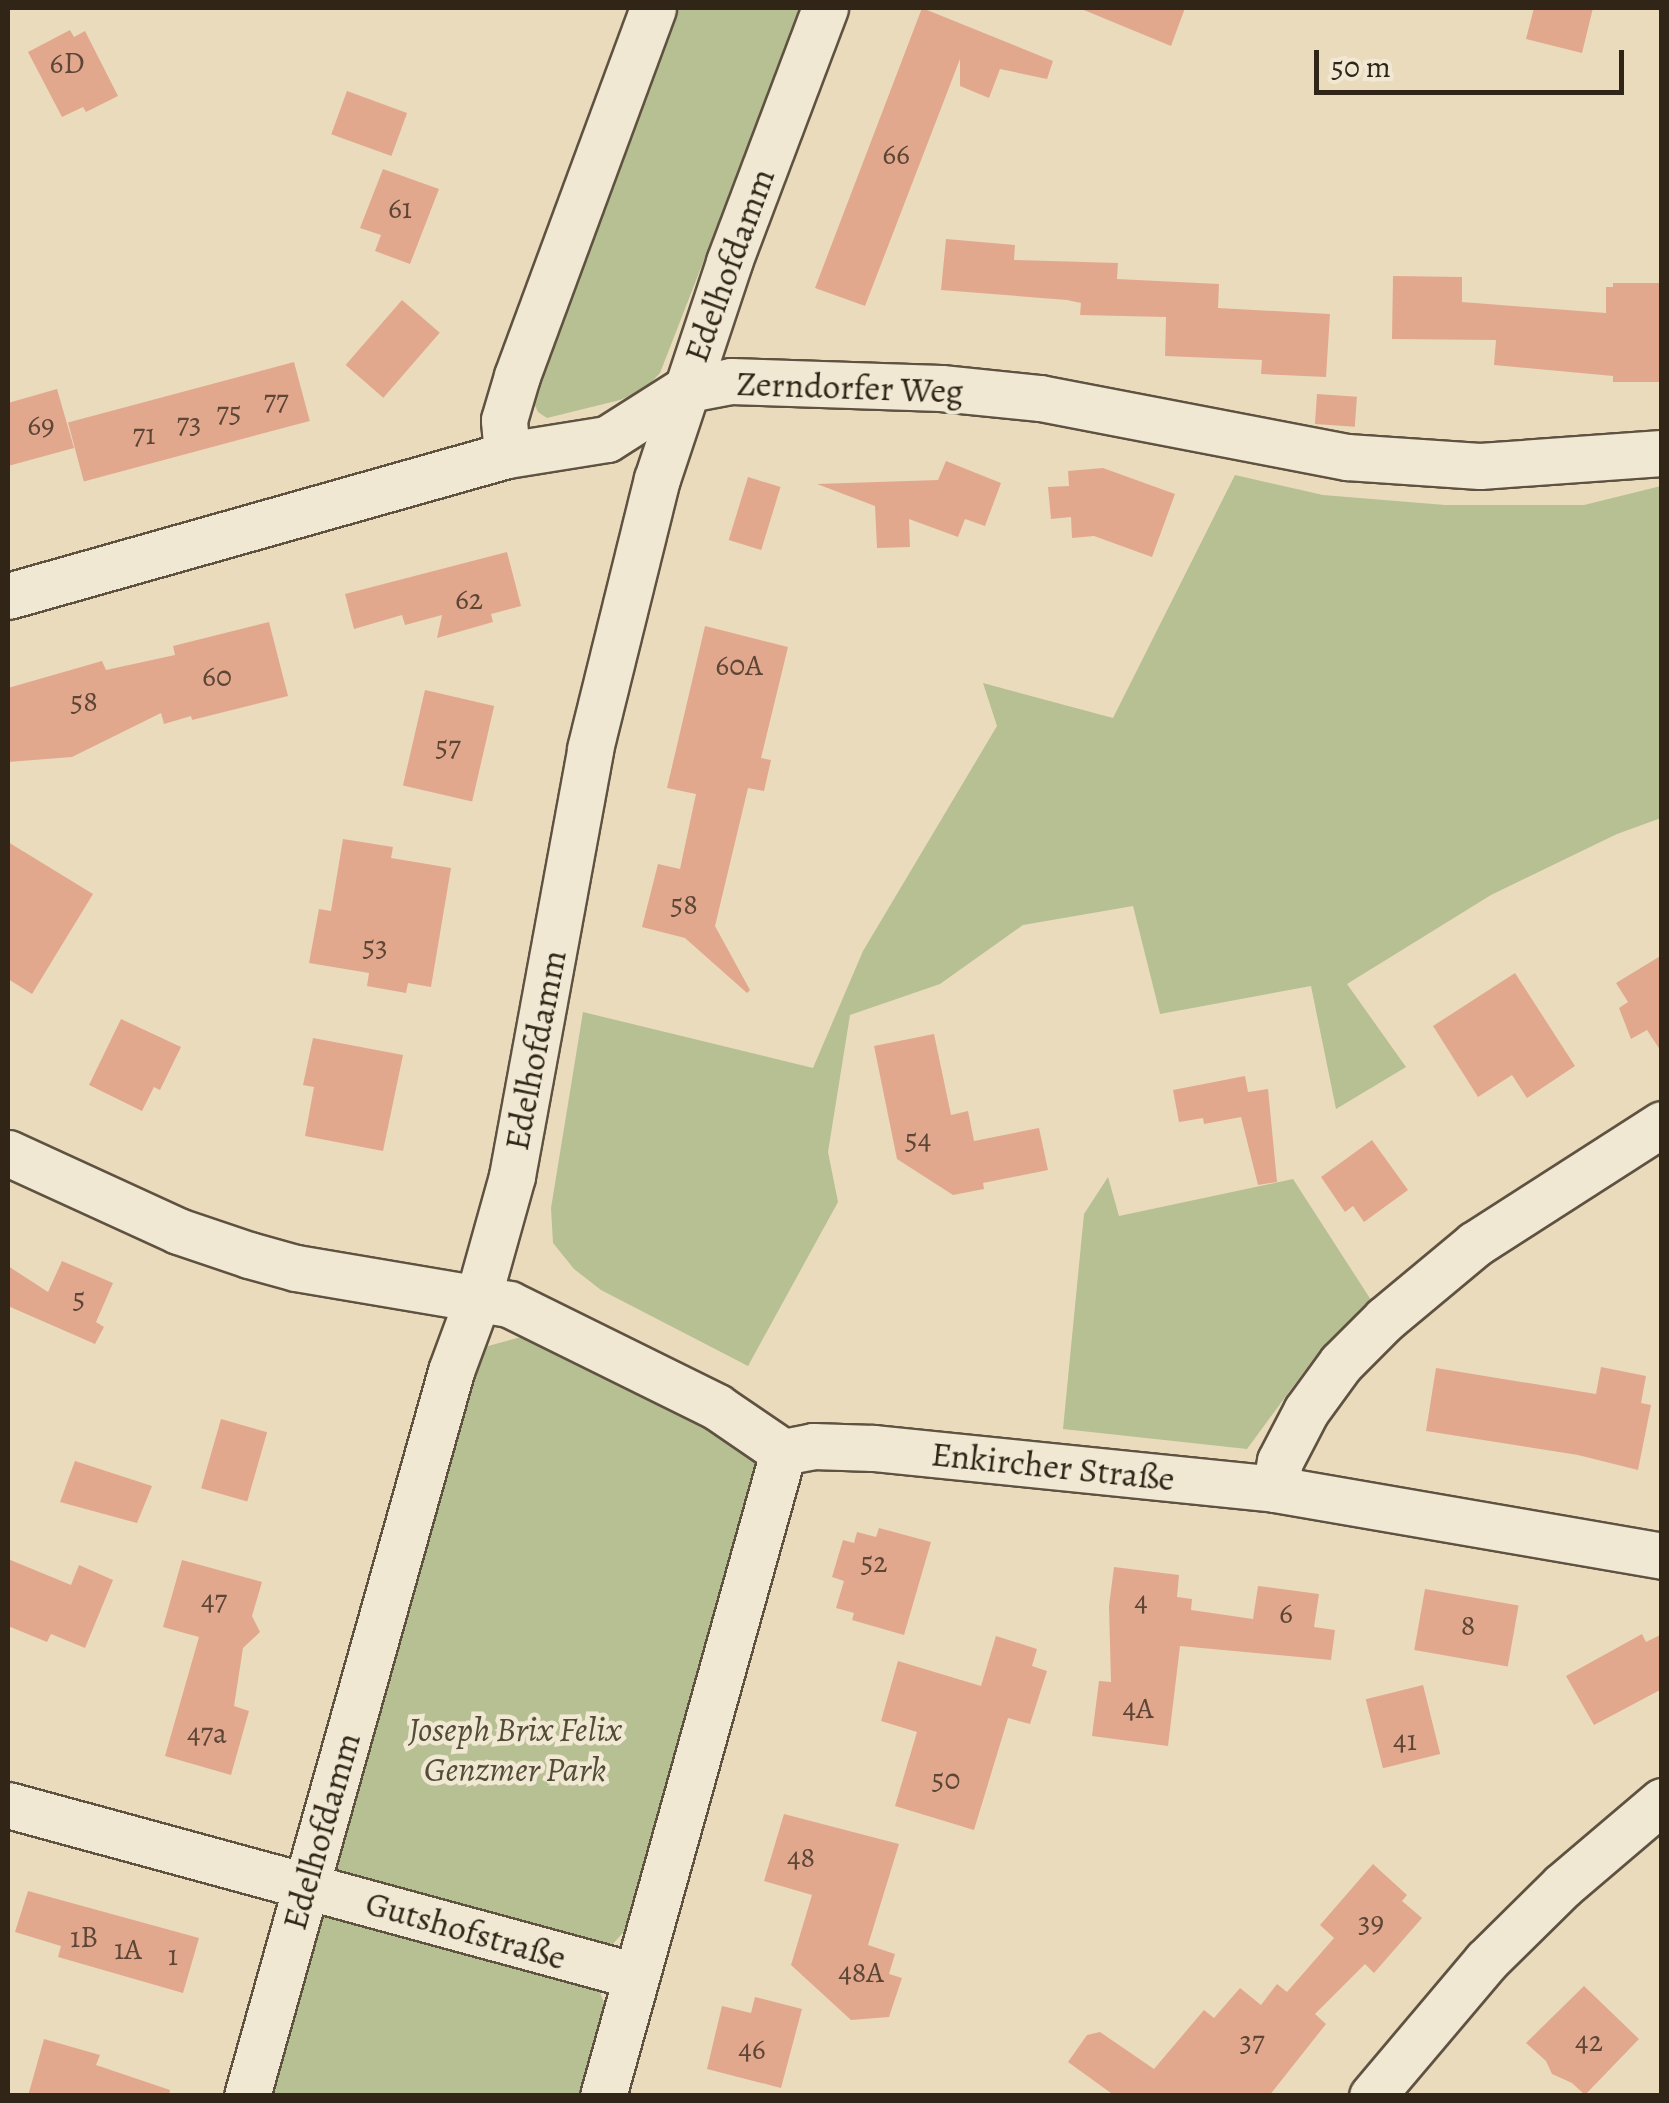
<!DOCTYPE html>
<meta charset="utf-8">
<style>
body{margin:0}
#map{position:relative;width:1669px;height:2103px;overflow:hidden;background:#eadbbd;font-family:Alegreya,serif}
div>[style]{position:absolute}
[style*='--x']{left:calc(var(--x)*1px);top:calc(var(--y)*1px);width:calc(var(--w)*1px);rotate:calc(var(--a)*1deg)}
.green>*{inset:0;background:#b6c092}
.building>*{inset:0;background:#e2a88e;transform-origin:0 0}
.roads{filter:drop-shadow(2px 0 #5f5241) drop-shadow(-2px 0 #5f5241) drop-shadow(0 2px #5f5241) drop-shadow(0 -2px #5f5241)}
.minor>*{height:45px;margin:-22.5px;padding:0 22.5px;transform-origin:22.5px;border-radius:22.5px;background:#f1e8d4}
span{translate:-50% -50%;white-space:nowrap;text-align:center;line-height:1.15;-webkit-text-stroke:9px #f1e8d4;paint-order:stroke}
.number-label{font-size:30px;color:#5d4636}
.number-label span{-webkit-text-stroke-width:0}
.street-label{font-size:35px;color:#312518}
.park-label{font-size:35px;color:#524c36;font-style:italic}
.frame{position:absolute;inset:0;border:10px solid #312518;pointer-events:none}
.scale{position:absolute;left:1314px;top:50px;width:310px;height:45px;box-sizing:border-box;border:5px solid #312518;border-top:0;padding-left:12px;font-size:30px;line-height:35px;white-space:nowrap;color:#312518;-webkit-text-stroke:8px #f1e8d4;paint-order:stroke}
</style>
<div id="map">
<div class="green">
<div style="clip-path:polygon(666px 8px,802px 8px,660px 373px,644px 390px,620px 400px,547px 418px,538px 412px,528px 390px)"></div>
<div style="clip-path:polygon(1235px 475px,1323px 495px,1445px 505px,1584px 505px,1661px 486px,1661px 818px,1617px 834px,1491px 895px,1347px 984px,1406px 1067px,1336px 1109px,1311px 986px,1160px 1014px,1133px 906px,1023px 925px,940px 984px,850px 1015px,828px 1152px,838px 1202px,748px 1366px,601px 1290px,574px 1269px,553px 1243px,551px 1208px,583px 1012px,813px 1068px,863px 951px,997px 726px,983px 683px,1113px 718px)"></div>
<div style="clip-path:polygon(1108px 1177px,1119px 1216px,1293px 1179px,1371px 1300px,1314px 1358px,1247px 1449px,1063px 1429px,1084px 1214px)"></div>
<div style="clip-path:polygon(521px 1337px,709px 1420px,756px 1463px,629px 1926px,611px 1946px,599px 1949px,350px 1881px,330px 1868px,460px 1373px,481px 1348px)"></div>
<div style="clip-path:polygon(326px 1910px,598px 1988px,604px 2002px,603px 2016px,581px 2095px,255px 2096px,301px 1931px)"></div>
</div>
<div class="building">
<div style="clip-path:polygon(922px 8px,1053px 61px,1047px 79px,1000px 69px,989px 98px,960px 86px,960px 59px,865px 306px,815px 288px)"></div>
<div style="clip-path:polygon(1079px 8px,1185px 8px,1171px 46px)"></div>
<div style="clip-path:polygon(1534px 8px,1593px 8px,1582px 53px,1526px 39px)"></div>
<div style="clip-path:polygon(70px 30px,74px 37px,85px 31px,118px 96px,86px 112px,83px 107px,62px 117px,28px 52px)"></div>
<div style="left:347px;top:91px;width:64px;height:46px;rotate:20deg"></div>
<div style="clip-path:polygon(383px 169px,439px 189px,410px 264px,375px 251px,381px 235px,360px 228px)"></div>
<div style="clip-path:polygon(946px 239px,1015px 245px,1014px 260px,1118px 263px,1117px 279px,1219px 284px,1218px 308px,1330px 314px,1326px 377px,1261px 374px,1262px 360px,1165px 356px,1166px 317px,1080px 315px,1081px 303px,1067px 300px,941px 290px)"></div>
<div style="clip-path:polygon(1393px 276px,1462px 277px,1462px 302px,1606px 313px,1606px 287px,1613px 287px,1613px 283px,1662px 283px,1662px 382px,1613px 382px,1613px 376px,1494px 365px,1496px 340px,1392px 339px)"></div>
<div style="left:402px;top:300px;width:50px;height:86px;rotate:41deg"></div>
<div style="left:294px;top:362px;width:61px;height:234px;rotate:75deg"></div>
<div style="clip-path:polygon(57px 389px,74px 448px,8px 466px,8px 403px)"></div>
<div style="left:1317px;top:394px;width:40px;height:30px;rotate:4deg"></div>
<div style="clip-path:polygon(946px 461px,1001px 483px,985px 526px,965px 519px,958px 537px,909px 519px,910px 547px,877px 548px,875px 506px,817px 484px,938px 480px)"></div>
<div style="clip-path:polygon(1103px 468px,1175px 494px,1152px 557px,1094px 536px,1072px 538px,1071px 517px,1051px 519px,1048px 487px,1069px 486px,1068px 471px)"></div>
<div style="left:748px;top:477px;width:34px;height:66px;rotate:17deg"></div>
<div style="clip-path:polygon(507px 552px,521px 606px,491px 614px,493px 622px,437px 638px,442px 615px,405px 625px,402px 615px,354px 629px,345px 594px)"></div>
<div style="clip-path:polygon(269px 622px,288px 696px,192px 720px,191px 716px,164px 724px,161px 713px,72px 757px,8px 762px,8px 688px,102px 661px,106px 670px,175px 655px,173px 646px)"></div>
<div style="clip-path:polygon(705px 626px,788px 647px,761px 758px,771px 760px,764px 791px,748px 788px,715px 926px,750px 990px,747px 993px,685px 938px,642px 927px,658px 864px,680px 869px,696px 794px,667px 788px)"></div>
<div style="left:425px;top:690px;width:71px;height:98px;rotate:13deg"></div>
<div style="clip-path:polygon(343px 839px,393px 847px,391px 858px,451px 868px,431px 987px,408px 983px,406px 993px,367px 986px,369px 973px,309px 963px,319px 909px,331px 911px)"></div>
<div style="clip-path:polygon(8px 842px,93px 894px,32px 994px,8px 979px)"></div>
<div style="clip-path:polygon(1662px 955px,1662px 1053px,1647px 1030px,1631px 1039px,1619px 1008px,1628px 1002px,1616px 983px)"></div>
<div style="clip-path:polygon(1515px 973px,1575px 1066px,1527px 1098px,1512px 1075px,1478px 1097px,1433px 1026px)"></div>
<div style="clip-path:polygon(121px 1019px,181px 1047px,160px 1090px,154px 1087px,142px 1111px,89px 1085px)"></div>
<div style="clip-path:polygon(934px 1034px,951px 1115px,968px 1111px,974px 1141px,1039px 1128px,1048px 1170px,983px 1183px,984px 1189px,953px 1195px,897px 1159px,874px 1046px)"></div>
<div style="clip-path:polygon(313px 1038px,403px 1055px,383px 1151px,305px 1136px,314px 1087px,303px 1085px)"></div>
<div style="clip-path:polygon(1245px 1076px,1248px 1092px,1268px 1089px,1277px 1182px,1258px 1185px,1241px 1117px,1204px 1124px,1203px 1118px,1179px 1122px,1173px 1090px)"></div>
<div style="clip-path:polygon(1372px 1140px,1408px 1190px,1364px 1222px,1353px 1206px,1345px 1212px,1321px 1177px)"></div>
<div style="clip-path:polygon(62px 1261px,113px 1283px,96px 1322px,104px 1327px,95px 1344px,8px 1306px,8px 1266px,48px 1292px)"></div>
<div style="clip-path:polygon(1601px 1367px,1646px 1376px,1641px 1403px,1651px 1405px,1638px 1470px,1578px 1455px,1426px 1431px,1436px 1368px,1596px 1394px)"></div>
<div style="left:221px;top:1419px;width:48px;height:72px;rotate:16deg"></div>
<div style="clip-path:polygon(75px 1461px,152px 1486px,137px 1523px,60px 1502px)"></div>
<div style="clip-path:polygon(879px 1528px,931px 1542px,904px 1635px,852px 1620px,854px 1613px,836px 1608px,844px 1581px,832px 1577px,843px 1540px,854px 1543px,857px 1532px,876px 1537px)"></div>
<div style="clip-path:polygon(8px 1559px,71px 1585px,79px 1565px,113px 1580px,85px 1648px,51px 1634px,47px 1642px,8px 1626px)"></div>
<div style="clip-path:polygon(182px 1560px,262px 1582px,252px 1616px,260px 1632px,243px 1648px,234px 1706px,249px 1711px,231px 1775px,165px 1756px,199px 1637px,163px 1627px)"></div>
<div style="clip-path:polygon(1114px 1567px,1179px 1575px,1177px 1597px,1192px 1599px,1191px 1610px,1253px 1619px,1258px 1586px,1319px 1594px,1314px 1627px,1335px 1630px,1331px 1660px,1180px 1646px,1168px 1746px,1092px 1736px,1099px 1681px,1111px 1682px,1109px 1606px)"></div>
<div style="left:1425px;top:1589px;width:95px;height:62px;rotate:10deg"></div>
<div style="clip-path:polygon(1642px 1634px,1646px 1642px,1662px 1634px,1662px 1689px,1594px 1725px,1566px 1676px)"></div>
<div style="clip-path:polygon(996px 1636px,1037px 1649px,1032px 1666px,1047px 1671px,1030px 1724px,1008px 1718px,974px 1830px,895px 1806px,917px 1732px,881px 1721px,898px 1661px,981px 1686px)"></div>
<div style="left:1423px;top:1685px;width:71px;height:59px;rotate:76deg"></div>
<div style="clip-path:polygon(784px 1814px,899px 1844px,868px 1945px,895px 1954px,889px 1974px,902px 1978px,889px 2017px,851px 2020px,791px 1965px,812px 1895px,764px 1881px)"></div>
<div style="clip-path:polygon(1373px 1864px,1407px 1895px,1402px 1901px,1422px 1918px,1374px 1973px,1365px 1964px,1315px 2014px,1326px 2024px,1269px 2096px,1115px 2096px,1068px 2062px,1087px 2035px,1100px 2032px,1154px 2069px,1204px 2010px,1214px 2018px,1240px 1988px,1261px 2005px,1277px 1984px,1287px 1992px,1334px 1938px,1320px 1925px)"></div>
<div style="clip-path:polygon(28px 1891px,199px 1938px,183px 1993px,58px 1957px,61px 1946px,15px 1932px)"></div>
<div style="clip-path:polygon(1584px 1986px,1639px 2039px,1585px 2095px,1572px 2083px,1552px 2074px,1546px 2061px,1526px 2043px)"></div>
<div style="clip-path:polygon(755px 1997px,802px 2009px,781px 2088px,707px 2069px,722px 2006px,751px 2013px)"></div>
<div style="clip-path:polygon(44px 2039px,100px 2055px,96px 2065px,170px 2090px,169px 2096px,28px 2096px)"></div>
</div>
<div class="roads">
<div class="minor">
<div style="--x:507;--y:455;--w:35;--a:-95"></div>
<div style="--x:504;--y:420;--w:46;--a:-73.5"></div>
<div style="--x:517;--y:376;--w:392;--a:-69.7"></div>
<div style="--x:8;--y:596;--w:519;--a:-15.78"></div>
<div style="--x:507;--y:455;--w:101;--a:-9.1"></div>
<div style="--x:607;--y:439;--w:91;--a:-32.5"></div>
<div style="--x:684;--y:390;--w:48;--a:-10.8"></div>
<div style="--x:731;--y:381;--w:210;--a:1.9"></div>
<div style="--x:941;--y:388;--w:100;--a:5.8"></div>
<div style="--x:1040;--y:398;--w:313;--a:10.9"></div>
<div style="--x:1347;--y:457;--w:133;--a:3.9"></div>
<div style="--x:1480;--y:466;--w:182;--a:-4.1"></div>
<div style="--x:8;--y:1153;--w:187;--a:24.6"></div>
<div style="--x:178;--y:1231;--w:75;--a:18.7"></div>
<div style="--x:249;--y:1255;--w:49;--a:15.5"></div>
<div style="--x:296;--y:1268;--w:216;--a:9.6"></div>
<div style="--x:509;--y:1304;--w:232;--a:26.3"></div>
<div style="--x:717;--y:1407;--w:80;--a:34.3"></div>
<div style="--x:783;--y:1452;--w:31;--a:-11"></div>
<div style="--x:813;--y:1446;--w:60;--a:1.9"></div>
<div style="--x:873;--y:1448;--w:404;--a:5.8"></div>
<div style="--x:1275;--y:1489;--w:393;--a:9.8"></div>
<div style="--x:1275;--y:1489;--w:28;--a:-80"></div>
<div style="--x:1280;--y:1461;--w:56;--a:-62.5"></div>
<div style="--x:1306;--y:1411;--w:59;--a:-53.9"></div>
<div style="--x:1341;--y:1363;--w:62;--a:-45"></div>
<div style="--x:1385;--y:1319;--w:117;--a:-39.8"></div>
<div style="--x:1475;--y:1244;--w:222;--a:-32.7"></div>
<div style="--x:8;--y:1805;--w:651;--a:15.23"></div>
<div style="--x:247;--y:2096;--w:753;--a:-74.28"></div>
<div style="--x:451;--y:1371;--w:78;--a:-69.7"></div>
<div style="--x:478;--y:1298;--w:127;--a:-74.4"></div>
<div style="--x:512;--y:1176;--w:434;--a:-79.6"></div>
<div style="--x:590;--y:749;--w:278;--a:-76.1"></div>
<div style="--x:657;--y:479;--w:229;--a:-71.6"></div>
<div style="--x:729;--y:262;--w:272;--a:-69.3"></div>
<div style="--x:603;--y:2096;--w:669;--a:-74.38"></div>
<div style="--x:1372;--y:2096;--w:177;--a:-49.8"></div>
<div style="--x:1486;--y:1961;--w:107;--a:-44.6"></div>
<div style="--x:1562;--y:1886;--w:131;--a:-40.4"></div>
</div>
</div>
<div class="number-label">
<span style="left:67px;top:63px">6D</span>
<span style="left:896px;top:154px">66</span>
<span style="left:400px;top:208px">61</span>
<span style="left:276px;top:400px">77</span>
<span style="left:229px;top:412px">75</span>
<span style="left:189px;top:423px">73</span>
<span style="left:41px;top:425px">69</span>
<span style="left:144px;top:434px">71</span>
<span style="left:469px;top:599px">62</span>
<span style="left:739px;top:665px">60A</span>
<span style="left:217px;top:676px">60</span>
<span style="left:84px;top:701px">58</span>
<span style="left:448px;top:746px">57</span>
<span style="left:684px;top:904px">58</span>
<span style="left:375px;top:946px">53</span>
<span style="left:918px;top:1139px">54</span>
<span style="left:79px;top:1298px">5</span>
<span style="left:874px;top:1562px">52</span>
<span style="left:214px;top:1600px">47</span>
<span style="left:1141px;top:1601px">4</span>
<span style="left:1286px;top:1613px">6</span>
<span style="left:1468px;top:1625px">8</span>
<span style="left:1138px;top:1708px">4A</span>
<span style="left:207px;top:1733px">47a</span>
<span style="left:1405px;top:1740px">41</span>
<span style="left:946px;top:1779px">50</span>
<span style="left:801px;top:1857px">48</span>
<span style="left:1371px;top:1922px">39</span>
<span style="left:84px;top:1937px">1B</span>
<span style="left:128px;top:1949px">1A</span>
<span style="left:173px;top:1955px">1</span>
<span style="left:861px;top:1972px">48A</span>
<span style="left:1252px;top:2041px">37</span>
<span style="left:1589px;top:2041px">42</span>
<span style="left:752px;top:2049px">46</span>
</div>
<div class="street-label">
<span style="left:729px;top:265px;rotate:-70deg">Edelhofdamm</span>
<span style="left:850px;top:387px;rotate:2deg">Zerndorfer Weg</span>
<span style="left:535px;top:1050px;rotate:-79deg">Edelhofdamm</span>
<span style="left:1053px;top:1466px;rotate:6deg">Enkircher Straße</span>
<span style="left:321px;top:1831px;rotate:-74deg">Edelhofdamm</span>
<span style="left:466px;top:1930px;rotate:16deg">Gutshofstraße</span>
</div>
<div class="park-label">
<span style="left:515px;top:1749px">Joseph Brix Felix<br>Genzmer Park</span>
</div>
<div class="frame"></div>
<div class="scale">50 m</div>
</div>
